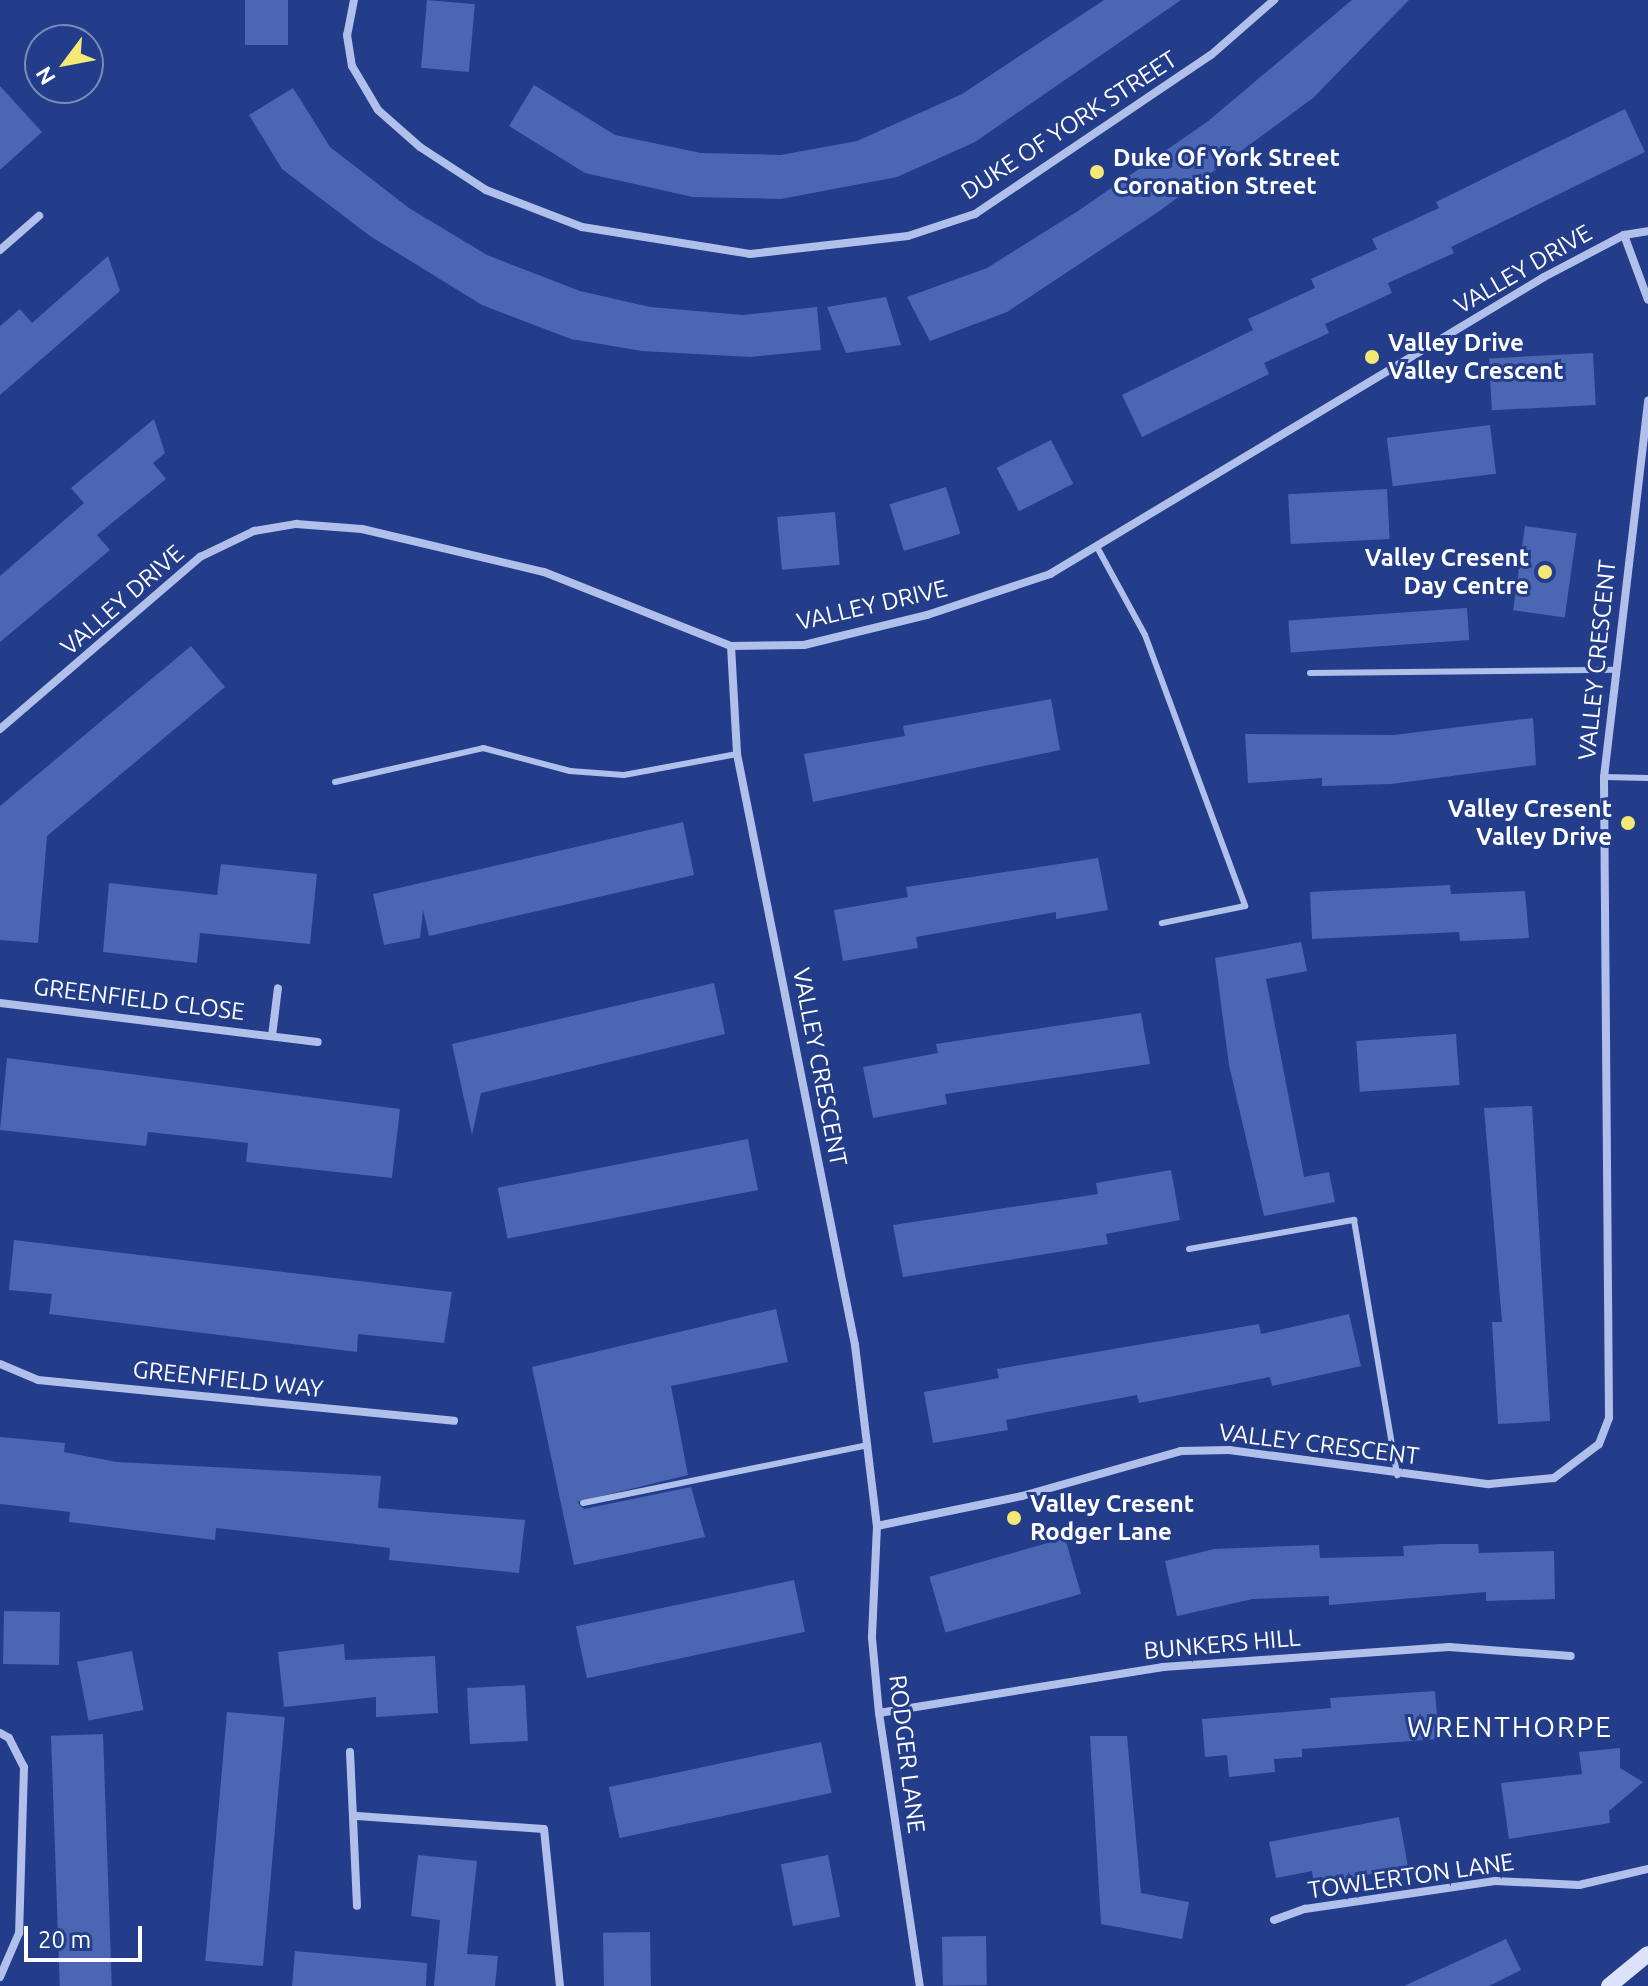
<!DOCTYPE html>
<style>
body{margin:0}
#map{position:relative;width:1648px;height:1986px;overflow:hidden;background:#233d8b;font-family:Ubuntu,sans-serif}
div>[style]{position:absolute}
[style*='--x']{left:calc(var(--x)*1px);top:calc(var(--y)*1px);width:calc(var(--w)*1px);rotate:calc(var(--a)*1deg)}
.building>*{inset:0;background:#4b66b2;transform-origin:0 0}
.lane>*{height:6px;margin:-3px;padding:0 3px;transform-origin:3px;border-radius:3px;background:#b1c0ea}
.street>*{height:8px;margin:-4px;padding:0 4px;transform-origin:4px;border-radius:4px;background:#b1c0ea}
.secondary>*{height:16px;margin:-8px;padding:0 8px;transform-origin:8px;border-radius:8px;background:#dce3f8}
.dots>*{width:22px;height:22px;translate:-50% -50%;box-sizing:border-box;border:4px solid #233d8b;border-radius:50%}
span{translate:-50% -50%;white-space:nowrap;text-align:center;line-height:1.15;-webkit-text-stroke:6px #233d8b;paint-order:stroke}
.street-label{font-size:24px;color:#fff}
.poi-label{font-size:24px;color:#fff;font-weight:700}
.left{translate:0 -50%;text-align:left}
.right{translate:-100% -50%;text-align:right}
.quarter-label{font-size:28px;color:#fff;letter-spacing:2px}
.north{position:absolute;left:24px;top:24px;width:80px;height:80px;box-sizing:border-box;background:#233d8b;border:2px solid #7b8bb9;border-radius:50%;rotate:238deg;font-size:22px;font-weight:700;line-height:32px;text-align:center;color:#fff}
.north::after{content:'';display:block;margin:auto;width:28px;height:36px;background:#f5e874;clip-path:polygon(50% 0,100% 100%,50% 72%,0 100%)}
.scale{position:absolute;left:24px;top:1926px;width:118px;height:36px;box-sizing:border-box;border:4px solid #fff;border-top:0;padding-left:10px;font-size:24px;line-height:28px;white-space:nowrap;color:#fff;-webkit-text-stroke:6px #233d8b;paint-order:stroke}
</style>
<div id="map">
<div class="building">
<div style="left:245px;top:0;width:43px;height:45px"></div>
<div style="left:427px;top:0;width:48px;height:68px;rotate:5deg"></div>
<div style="clip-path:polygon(1104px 0,1181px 0,975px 142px,897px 177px,781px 199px,693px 197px,585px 173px,509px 126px,534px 85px,615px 135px,701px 153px,781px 155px,857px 141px,962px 94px)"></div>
<div style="clip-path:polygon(1352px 0,1409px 0,1313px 98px,1158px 212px,1007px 312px,930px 341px,907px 297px,987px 268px,1078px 211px,1207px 122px)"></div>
<div style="clip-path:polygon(0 86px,42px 132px,0 170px)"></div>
<div style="clip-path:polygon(293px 88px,330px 147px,409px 208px,487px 255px,580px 291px,650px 307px,743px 315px,817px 307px,821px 350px,750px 357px,642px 351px,571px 339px,482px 305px,370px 236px,282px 169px,249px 115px)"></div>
<div style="clip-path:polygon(1625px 109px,1645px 152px,1451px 247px,1454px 253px,1388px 283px,1392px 293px,1325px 324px,1329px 333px,1264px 363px,1269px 374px,1142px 437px,1122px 395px,1253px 330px,1248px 319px,1315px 288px,1311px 279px,1377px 249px,1372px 239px,1439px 208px,1436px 202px)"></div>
<div style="clip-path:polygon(108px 256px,120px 291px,0 395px,0 326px,20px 309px,32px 323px)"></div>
<div style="clip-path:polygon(886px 297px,901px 345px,846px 353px,827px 307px)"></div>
<div style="left:1593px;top:353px;width:52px;height:104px;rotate:87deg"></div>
<div style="clip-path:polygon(154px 419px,165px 453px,153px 463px,166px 479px,97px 535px,110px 550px,0 642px,0 576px,84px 503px,71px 488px)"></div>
<div style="left:1490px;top:425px;width:49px;height:104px;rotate:83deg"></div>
<div style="left:1051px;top:440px;width:49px;height:61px;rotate:63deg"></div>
<div style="left:946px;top:487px;width:49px;height:59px;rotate:73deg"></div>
<div style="left:1387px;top:489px;width:50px;height:99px;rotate:87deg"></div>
<div style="left:835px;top:512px;width:53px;height:58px;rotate:85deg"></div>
<div style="left:1525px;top:526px;width:52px;height:85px;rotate:8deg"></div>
<div style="left:1467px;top:608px;width:32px;height:179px;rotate:86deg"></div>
<div style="clip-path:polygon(191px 646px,225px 687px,47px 836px,38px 943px,0 940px,0 806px)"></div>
<div style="clip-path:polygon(1051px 699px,1060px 750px,813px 802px,804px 754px,905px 736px,903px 726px)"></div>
<div style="clip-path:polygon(1533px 718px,1536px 765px,1391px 784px,1322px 786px,1322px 778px,1248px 783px,1245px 734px,1394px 735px)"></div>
<div style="clip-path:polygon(683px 822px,694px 875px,429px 936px,423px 910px,420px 938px,384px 945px,373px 894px)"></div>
<div style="clip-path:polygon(1098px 858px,1108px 910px,1056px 919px,1056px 912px,916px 937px,918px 948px,843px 961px,834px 910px,908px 897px,906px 887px)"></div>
<div style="clip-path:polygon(221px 864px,317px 874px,310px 944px,200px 933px,197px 963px,103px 952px,109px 883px,217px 895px)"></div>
<div style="clip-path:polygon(1450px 885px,1451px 894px,1525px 891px,1529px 938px,1460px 941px,1459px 932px,1312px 939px,1310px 892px)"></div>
<div style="clip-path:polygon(1301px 942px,1307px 971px,1266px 979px,1304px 1177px,1329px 1172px,1335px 1202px,1264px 1216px,1229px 1065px,1215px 958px)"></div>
<div style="clip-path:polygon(714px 983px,725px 1034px,481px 1093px,472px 1135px,452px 1044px)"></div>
<div style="clip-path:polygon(1141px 1013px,1150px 1064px,945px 1094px,947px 1104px,873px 1118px,863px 1067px,938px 1053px,936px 1044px)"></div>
<div style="left:1456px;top:1034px;width:51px;height:100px;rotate:86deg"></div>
<div style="clip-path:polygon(7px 1058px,400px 1109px,392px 1178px,246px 1162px,248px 1143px,205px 1138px,148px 1132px,146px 1146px,0 1130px)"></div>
<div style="clip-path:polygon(1532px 1106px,1550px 1421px,1498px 1424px,1492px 1322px,1502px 1322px,1484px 1108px)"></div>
<div style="left:748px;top:1139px;width:52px;height:255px;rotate:79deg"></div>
<div style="clip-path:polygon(1171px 1170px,1180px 1220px,1106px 1234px,1108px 1244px,903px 1277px,893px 1225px,1098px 1194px,1096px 1183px)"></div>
<div style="clip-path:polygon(14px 1240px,452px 1292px,444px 1343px,358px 1334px,357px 1352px,49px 1314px,52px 1294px,9px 1290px)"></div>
<div style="clip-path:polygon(776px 1309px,788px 1362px,671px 1386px,688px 1475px,577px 1502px,584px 1509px,691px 1487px,705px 1537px,574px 1565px,532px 1367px)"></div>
<div style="clip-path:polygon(1349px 1314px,1361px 1366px,1272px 1386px,1270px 1377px,1139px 1403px,1137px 1395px,1094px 1403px,1006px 1420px,1008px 1430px,933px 1443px,924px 1392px,999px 1378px,997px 1369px,1259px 1324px,1261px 1334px)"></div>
<div style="clip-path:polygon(0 1437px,65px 1443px,64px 1452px,117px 1462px,381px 1476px,378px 1508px,525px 1520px,519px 1573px,389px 1560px,390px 1548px,216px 1528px,215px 1540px,69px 1522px,70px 1512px,0 1504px)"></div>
<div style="left:1065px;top:1538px;width:58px;height:141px;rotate:74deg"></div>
<div style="clip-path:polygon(1441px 1544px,1478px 1544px,1479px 1553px,1554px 1551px,1555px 1599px,1486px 1601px,1486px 1592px,1329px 1605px,1329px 1596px,1253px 1599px,1177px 1616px,1165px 1561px,1214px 1549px,1319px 1545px,1320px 1558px,1404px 1556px,1403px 1546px)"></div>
<div style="left:794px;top:1580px;width:53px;height:223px;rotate:78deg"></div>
<div style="left:4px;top:1611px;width:56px;height:53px;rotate:1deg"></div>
<div style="clip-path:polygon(344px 1644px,345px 1660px,435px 1656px,438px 1713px,376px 1717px,376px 1697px,284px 1707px,278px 1652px)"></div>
<div style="left:132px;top:1651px;width:60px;height:56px;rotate:79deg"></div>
<div style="left:525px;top:1685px;width:56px;height:58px;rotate:87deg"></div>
<div style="clip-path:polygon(1435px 1691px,1439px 1739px,1302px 1749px,1302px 1757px,1274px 1759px,1275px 1772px,1229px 1777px,1227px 1755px,1205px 1757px,1202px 1719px,1331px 1708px,1330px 1698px)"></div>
<div style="left:227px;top:1712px;width:58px;height:250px;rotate:5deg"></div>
<div style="left:103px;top:1734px;width:252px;height:52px;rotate:88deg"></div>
<div style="clip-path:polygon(1090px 1736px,1127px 1736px,1141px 1893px,1189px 1902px,1182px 1939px,1101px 1924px)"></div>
<div style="left:821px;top:1742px;width:52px;height:217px;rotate:78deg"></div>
<div style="clip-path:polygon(1620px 1748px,1620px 1768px,1643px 1782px,1609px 1811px,1610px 1823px,1509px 1839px,1501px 1783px,1582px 1774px,1579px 1752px)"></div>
<div style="clip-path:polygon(1399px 1817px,1408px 1867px,1314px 1885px,1312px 1871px,1276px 1878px,1269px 1842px)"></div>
<div style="clip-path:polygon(418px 1855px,477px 1861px,467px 1954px,498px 1956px,495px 1986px,434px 1986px,440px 1920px,411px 1916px)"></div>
<div style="left:828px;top:1855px;width:63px;height:48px;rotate:79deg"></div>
<div style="left:650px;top:1932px;width:54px;height:47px;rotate:89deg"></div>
<div style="left:986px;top:1936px;width:49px;height:44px;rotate:89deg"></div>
<div style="clip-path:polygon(1506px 1939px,1521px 1970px,1489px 1986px,1404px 1986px)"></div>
<div style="clip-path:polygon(295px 1951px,427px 1963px,426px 1986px,292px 1986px)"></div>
</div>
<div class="lane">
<div style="--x:1097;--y:547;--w:100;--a:61.4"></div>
<div style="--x:1145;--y:635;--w:289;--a:69.7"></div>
<div style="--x:1245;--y:906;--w:85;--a:168.4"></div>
<div style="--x:1310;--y:673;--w:306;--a:-0.6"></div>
<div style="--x:1604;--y:777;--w:44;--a:1.3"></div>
<div style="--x:335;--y:782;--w:152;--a:-12.9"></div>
<div style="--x:483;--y:748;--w:90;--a:14.8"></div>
<div style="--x:570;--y:771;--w:54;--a:4.2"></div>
<div style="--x:624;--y:775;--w:115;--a:-10.5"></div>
<div style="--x:1189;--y:1249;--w:168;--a:-10"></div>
<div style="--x:1354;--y:1220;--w:259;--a:80.4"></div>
<div style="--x:583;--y:1503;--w:291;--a:-11.5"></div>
</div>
<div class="street">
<div style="--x:354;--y:0;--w:36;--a:101"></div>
<div style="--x:347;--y:35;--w:31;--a:81"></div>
<div style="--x:352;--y:66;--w:51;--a:59.4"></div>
<div style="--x:378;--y:110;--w:56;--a:41.4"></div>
<div style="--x:420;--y:147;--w:79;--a:33.1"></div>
<div style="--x:486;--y:190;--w:103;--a:21.1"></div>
<div style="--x:582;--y:227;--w:170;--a:9.1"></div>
<div style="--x:750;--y:254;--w:159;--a:-6.5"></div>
<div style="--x:908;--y:236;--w:71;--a:-18.2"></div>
<div style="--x:975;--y:214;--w:285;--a:-34"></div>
<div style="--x:1211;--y:55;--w:84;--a:-41.1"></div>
<div style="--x:1624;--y:235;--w:69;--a:69.7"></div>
<div style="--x:0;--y:250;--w:52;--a:-41.1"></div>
<div style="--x:731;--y:646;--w:108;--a:86.8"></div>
<div style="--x:737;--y:754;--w:603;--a:78.71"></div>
<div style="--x:855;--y:1345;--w:182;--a:83.1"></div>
<div style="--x:877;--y:1526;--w:148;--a:-11.7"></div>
<div style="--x:1022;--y:1496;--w:165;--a:-15.8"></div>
<div style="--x:1181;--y:1451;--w:48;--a:-1.2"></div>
<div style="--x:1229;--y:1450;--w:262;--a:7.5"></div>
<div style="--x:1489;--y:1484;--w:65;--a:-5.3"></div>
<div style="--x:1554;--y:1478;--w:56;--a:-37.1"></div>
<div style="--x:1599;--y:1444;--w:28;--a:-69"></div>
<div style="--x:1609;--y:1418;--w:641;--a:-90.45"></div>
<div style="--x:1604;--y:777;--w:379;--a:-83.3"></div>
<div style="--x:0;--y:729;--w:264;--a:-40.7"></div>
<div style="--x:200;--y:557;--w:60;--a:-25.7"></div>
<div style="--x:254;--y:531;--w:43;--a:-9.5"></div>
<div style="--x:296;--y:524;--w:66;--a:4.3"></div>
<div style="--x:362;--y:529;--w:187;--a:13.3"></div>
<div style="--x:544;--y:572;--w:201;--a:21.6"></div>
<div style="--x:731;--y:646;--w:73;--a:-0.8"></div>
<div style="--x:804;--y:645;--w:127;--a:-13.7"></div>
<div style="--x:927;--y:615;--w:130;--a:-18.4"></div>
<div style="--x:1050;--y:574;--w:576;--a:-31.01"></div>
<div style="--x:1544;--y:277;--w:90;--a:-27.7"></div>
<div style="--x:1624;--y:235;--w:24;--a:-9"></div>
<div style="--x:0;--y:1003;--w:320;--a:7"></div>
<div style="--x:272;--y:1036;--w:48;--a:-82.9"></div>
<div style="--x:0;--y:1364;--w:41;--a:22.8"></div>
<div style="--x:38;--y:1380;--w:418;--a:5.6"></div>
<div style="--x:877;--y:1526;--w:112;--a:92.6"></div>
<div style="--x:872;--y:1638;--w:75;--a:84.7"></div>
<div style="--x:879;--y:1713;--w:276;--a:81.5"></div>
<div style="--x:879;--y:1713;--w:288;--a:-9.2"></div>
<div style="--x:1163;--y:1667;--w:287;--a:-4"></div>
<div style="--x:1449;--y:1647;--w:122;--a:4.2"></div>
<div style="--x:0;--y:1733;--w:10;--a:29"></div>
<div style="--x:9;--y:1738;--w:33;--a:63"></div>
<div style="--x:24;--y:1767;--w:166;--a:91.7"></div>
<div style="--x:19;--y:1933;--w:48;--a:113.4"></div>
<div style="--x:350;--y:1752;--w:154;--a:87.4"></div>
<div style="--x:357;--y:1816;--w:187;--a:4"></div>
<div style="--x:544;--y:1829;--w:158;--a:84.2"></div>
<div style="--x:1274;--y:1920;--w:33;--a:-20"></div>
<div style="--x:1305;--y:1909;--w:192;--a:-8.4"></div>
<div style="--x:1495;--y:1881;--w:84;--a:2.7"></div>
<div style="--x:1579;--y:1885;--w:71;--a:-13.1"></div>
</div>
<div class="secondary">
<div style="--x:1609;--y:1986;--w:50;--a:-39.4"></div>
</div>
<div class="dots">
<div style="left:1097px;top:172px;background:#f5e874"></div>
<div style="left:1372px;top:357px;background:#f5e874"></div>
<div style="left:1545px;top:572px;background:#f5e874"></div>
<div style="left:1628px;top:823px;background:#f5e874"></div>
<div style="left:1014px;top:1518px;background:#f5e874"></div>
</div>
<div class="street-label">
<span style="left:1069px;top:125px;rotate:-33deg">DUKE OF YORK STREET</span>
<span style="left:1523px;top:269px;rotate:-30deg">VALLEY DRIVE</span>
<span style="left:122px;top:600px;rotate:-41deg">VALLEY DRIVE</span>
<span style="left:872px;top:605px;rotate:-13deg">VALLEY DRIVE</span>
<span style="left:1597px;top:660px;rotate:-84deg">VALLEY CRESCENT</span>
<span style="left:139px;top:999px;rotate:7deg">GREENFIELD CLOSE</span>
<span style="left:820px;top:1067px;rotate:79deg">VALLEY CRESCENT</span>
<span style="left:228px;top:1379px;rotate:6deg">GREENFIELD WAY</span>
<span style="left:1319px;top:1444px;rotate:7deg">VALLEY CRESCENT</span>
<span style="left:1222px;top:1644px;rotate:-5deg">BUNKERS HILL</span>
<span style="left:907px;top:1754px;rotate:83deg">RODGER LANE</span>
<span style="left:1411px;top:1876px;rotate:-8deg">TOWLERTON LANE</span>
</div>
<div class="poi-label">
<span class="left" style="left:1113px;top:172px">Duke Of York Street<br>Coronation Street</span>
<span class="left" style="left:1388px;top:357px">Valley Drive<br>Valley Crescent</span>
<span class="right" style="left:1529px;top:572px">Valley Cresent<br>Day Centre</span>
<span class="right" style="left:1612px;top:823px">Valley Cresent<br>Valley Drive</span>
<span class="left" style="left:1030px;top:1518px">Valley Cresent<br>Rodger Lane</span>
</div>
<div class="quarter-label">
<span style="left:1510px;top:1727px">WRENTHORPE</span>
</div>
<div class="north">N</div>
<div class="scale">20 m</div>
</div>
